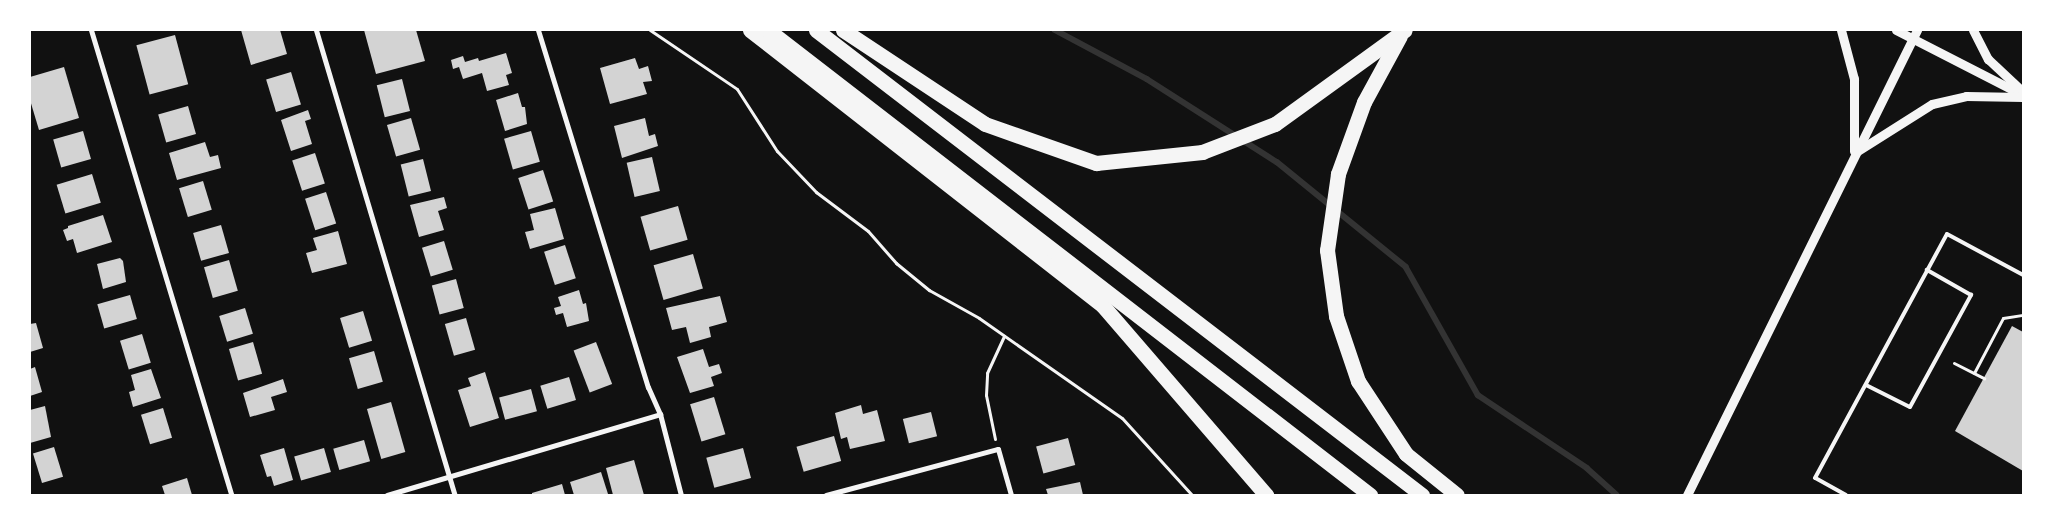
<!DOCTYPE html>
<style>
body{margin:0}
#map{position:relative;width:2053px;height:525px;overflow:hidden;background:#111;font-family:Signika,sans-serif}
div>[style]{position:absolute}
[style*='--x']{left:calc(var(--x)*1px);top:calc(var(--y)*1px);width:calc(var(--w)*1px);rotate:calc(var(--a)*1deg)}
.stream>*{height:5.5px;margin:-2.75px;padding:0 2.75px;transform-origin:2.75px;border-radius:2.75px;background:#333}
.building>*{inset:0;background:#d3d3d3;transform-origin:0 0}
.path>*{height:3px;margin:-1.5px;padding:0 1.5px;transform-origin:1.5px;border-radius:1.5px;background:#f5f5f5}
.service>*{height:4px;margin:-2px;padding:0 2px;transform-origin:2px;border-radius:2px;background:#f5f5f5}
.minor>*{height:5px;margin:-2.5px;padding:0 2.5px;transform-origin:2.5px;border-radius:2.5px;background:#f5f5f5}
.tertiary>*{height:9px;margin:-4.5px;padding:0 4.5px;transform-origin:4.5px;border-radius:4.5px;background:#f5f5f5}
.motorway>*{height:15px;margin:-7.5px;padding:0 7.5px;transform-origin:7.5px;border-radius:7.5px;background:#f5f5f5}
span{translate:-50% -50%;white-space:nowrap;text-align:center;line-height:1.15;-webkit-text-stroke:4.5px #fff;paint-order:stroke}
.frame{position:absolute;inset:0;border:31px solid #fff;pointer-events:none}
</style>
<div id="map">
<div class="stream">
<div style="--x:1055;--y:30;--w:104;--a:28"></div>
<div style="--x:1147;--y:79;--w:154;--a:32.6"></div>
<div style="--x:1277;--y:162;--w:166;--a:39.1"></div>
<div style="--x:1406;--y:267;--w:147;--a:60.6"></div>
<div style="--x:1478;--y:395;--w:131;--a:33.8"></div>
<div style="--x:1587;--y:468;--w:40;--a:42"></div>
</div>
<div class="building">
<div style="clip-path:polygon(241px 30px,280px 30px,287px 54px,251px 65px)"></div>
<div style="clip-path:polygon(364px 30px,416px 30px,425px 61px,376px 74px)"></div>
<div style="left:175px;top:35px;width:51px;height:40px;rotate:75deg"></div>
<div style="clip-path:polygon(506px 53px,512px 73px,506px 75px,509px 85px,487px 91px,482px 73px,463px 79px,459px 67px,453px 69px,451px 60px,463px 56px,465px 62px,478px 58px,479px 61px)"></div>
<div style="clip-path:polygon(635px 58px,639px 69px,648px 66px,652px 81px,643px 82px,647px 94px,610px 104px,600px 68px)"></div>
<div style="clip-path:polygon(64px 67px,79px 118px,39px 130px,30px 100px,30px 77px)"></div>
<div style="left:291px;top:72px;width:34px;height:26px;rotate:73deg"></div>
<div style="left:402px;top:79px;width:33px;height:26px;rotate:76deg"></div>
<div style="clip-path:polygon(518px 93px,522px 107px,525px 107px,527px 124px,505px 131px,496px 100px)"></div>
<div style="left:188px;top:106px;width:29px;height:31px;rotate:74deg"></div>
<div style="clip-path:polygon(308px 110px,311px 119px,305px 121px,312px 144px,291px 151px,281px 120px)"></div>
<div style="left:411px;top:118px;width:33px;height:25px;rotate:74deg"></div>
<div style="clip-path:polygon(645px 118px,649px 136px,655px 134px,658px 146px,622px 158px,614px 126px)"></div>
<div style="left:83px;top:131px;width:29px;height:31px;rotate:74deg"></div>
<div style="left:531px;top:131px;width:32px;height:28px;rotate:74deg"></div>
<div style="clip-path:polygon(205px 142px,210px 157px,218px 155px,221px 168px,177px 180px,169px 153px)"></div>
<div style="left:315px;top:153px;width:32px;height:24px;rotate:72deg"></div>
<div style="left:652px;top:157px;width:35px;height:26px;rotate:77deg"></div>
<div style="left:423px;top:159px;width:33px;height:23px;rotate:76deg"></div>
<div style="left:543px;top:170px;width:33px;height:26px;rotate:72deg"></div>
<div style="left:92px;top:174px;width:30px;height:37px;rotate:73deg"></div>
<div style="left:203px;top:181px;width:30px;height:25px;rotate:73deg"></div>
<div style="left:326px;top:192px;width:33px;height:22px;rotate:72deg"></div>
<div style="clip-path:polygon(444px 197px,447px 208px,438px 211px,444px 230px,419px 237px,410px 205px)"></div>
<div style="left:678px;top:206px;width:35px;height:39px;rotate:74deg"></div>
<div style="clip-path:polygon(555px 208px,564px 239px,530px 249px,525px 232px,534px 230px,530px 214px)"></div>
<div style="clip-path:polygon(103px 215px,112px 242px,77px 253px,73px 239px,67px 241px,63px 230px,68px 228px,68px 226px)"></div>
<div style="left:221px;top:225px;width:29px;height:29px;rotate:74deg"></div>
<div style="clip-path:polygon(338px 231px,347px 264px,312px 273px,306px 253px,317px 250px,313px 238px)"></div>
<div style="left:444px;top:241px;width:30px;height:23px;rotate:73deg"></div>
<div style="left:565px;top:245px;width:35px;height:22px;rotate:72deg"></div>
<div style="left:693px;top:254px;width:36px;height:41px;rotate:74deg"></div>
<div style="clip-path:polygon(120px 258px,123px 261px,126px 282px,103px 289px,97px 264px)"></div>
<div style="left:229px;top:260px;width:32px;height:26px;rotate:74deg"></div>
<div style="left:456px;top:279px;width:30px;height:25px;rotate:75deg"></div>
<div style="clip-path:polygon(579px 290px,583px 304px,586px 303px,589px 321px,567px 327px,563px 313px,556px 315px,554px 308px,561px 306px,558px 297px)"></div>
<div style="left:130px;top:295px;width:25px;height:34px;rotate:74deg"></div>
<div style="clip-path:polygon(720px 296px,727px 322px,709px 327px,711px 337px,690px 343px,686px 327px,672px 330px,666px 308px)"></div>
<div style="left:245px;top:308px;width:27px;height:27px;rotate:73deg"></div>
<div style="left:363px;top:311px;width:31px;height:24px;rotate:73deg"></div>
<div style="left:466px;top:318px;width:33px;height:22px;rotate:74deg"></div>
<div style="clip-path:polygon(36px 323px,43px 348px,30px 352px,30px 324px)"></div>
<div style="clip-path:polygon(2012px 326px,2023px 332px,2023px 471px,1955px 431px)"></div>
<div style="left:142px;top:334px;width:30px;height:23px;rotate:73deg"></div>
<div style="left:253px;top:342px;width:33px;height:25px;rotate:74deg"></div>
<div style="left:596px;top:342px;width:45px;height:24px;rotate:69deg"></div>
<div style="clip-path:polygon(703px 349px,709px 367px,719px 364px,722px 373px,711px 377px,714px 386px,690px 393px,677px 357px)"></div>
<div style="left:374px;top:351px;width:32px;height:26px;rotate:74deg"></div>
<div style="clip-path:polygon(35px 367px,42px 392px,30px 396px,30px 369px)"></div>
<div style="clip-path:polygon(151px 369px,161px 398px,133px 407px,129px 392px,135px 390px,131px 375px)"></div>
<div style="clip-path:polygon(485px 372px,499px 418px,470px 427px,458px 390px,471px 386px,468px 378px)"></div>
<div style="left:569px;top:377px;width:24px;height:30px;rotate:73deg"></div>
<div style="clip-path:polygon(283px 379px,287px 392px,271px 397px,275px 410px,250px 417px,243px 393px)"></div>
<div style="left:531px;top:389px;width:23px;height:33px;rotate:75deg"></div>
<div style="left:714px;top:397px;width:39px;height:25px;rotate:73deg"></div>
<div style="left:391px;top:402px;width:52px;height:25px;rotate:74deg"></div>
<div style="clip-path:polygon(861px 405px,863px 414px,877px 410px,885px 441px,850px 449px,847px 437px,841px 439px,835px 413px)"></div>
<div style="clip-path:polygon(45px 406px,51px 437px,30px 443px,30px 410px)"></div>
<div style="left:163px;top:408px;width:31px;height:23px;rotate:73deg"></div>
<div style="left:931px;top:412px;width:25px;height:29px;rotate:76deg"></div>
<div style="left:834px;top:436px;width:26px;height:39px;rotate:74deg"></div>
<div style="left:1068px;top:438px;width:28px;height:33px;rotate:75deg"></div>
<div style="left:364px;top:440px;width:22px;height:32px;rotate:74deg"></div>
<div style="left:54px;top:447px;width:31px;height:22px;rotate:73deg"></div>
<div style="clip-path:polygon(284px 448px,293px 480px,274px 486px,271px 476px,267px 477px,260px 455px)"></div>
<div style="left:324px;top:448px;width:25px;height:31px;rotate:74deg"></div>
<div style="left:743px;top:448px;width:31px;height:38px;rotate:75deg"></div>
<div style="clip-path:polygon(634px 460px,644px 495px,613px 495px,606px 468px)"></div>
<div style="clip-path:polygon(601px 472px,608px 494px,574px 495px,570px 482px)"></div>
<div style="clip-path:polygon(187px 478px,192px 495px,165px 495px,162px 486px)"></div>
<div style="clip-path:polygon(1080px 482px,1083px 495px,1048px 495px,1046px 489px)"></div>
<div style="clip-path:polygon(562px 484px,565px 495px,532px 495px,532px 493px)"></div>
</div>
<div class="path">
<div style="--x:650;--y:30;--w:105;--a:34.1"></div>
<div style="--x:737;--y:89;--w:74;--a:57.2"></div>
<div style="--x:777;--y:151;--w:57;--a:46.4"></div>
<div style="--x:816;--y:192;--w:65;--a:36.9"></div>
<div style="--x:868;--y:231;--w:43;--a:48.8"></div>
<div style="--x:896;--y:263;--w:43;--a:39.3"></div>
<div style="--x:929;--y:290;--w:57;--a:29.2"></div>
<div style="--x:979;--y:318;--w:174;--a:35"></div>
<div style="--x:1122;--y:418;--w:104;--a:47.7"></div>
<div style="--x:1954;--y:363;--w:34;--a:27"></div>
<div style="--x:1974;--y:373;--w:62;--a:-62.2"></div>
<div style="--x:2003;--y:318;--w:20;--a:-9"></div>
<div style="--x:995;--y:439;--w:45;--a:-101.6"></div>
<div style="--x:986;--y:395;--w:22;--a:-87"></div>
<div style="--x:987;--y:373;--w:41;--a:-65.3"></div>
</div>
<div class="service">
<div style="--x:1866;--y:385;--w:49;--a:26.6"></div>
<div style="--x:1910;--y:407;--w:128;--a:-61.4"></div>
<div style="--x:1971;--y:295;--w:51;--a:-150.4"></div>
<div style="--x:1846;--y:495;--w:35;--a:-151"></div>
<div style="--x:1815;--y:478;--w:277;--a:-61.6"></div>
<div style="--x:1947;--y:234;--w:86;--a:28.3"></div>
</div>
<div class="minor">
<div style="--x:91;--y:30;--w:486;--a:73.2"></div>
<div style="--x:316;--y:30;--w:485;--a:73.4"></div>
<div style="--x:538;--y:30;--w:374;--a:72.9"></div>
<div style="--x:648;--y:387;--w:30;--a:66"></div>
<div style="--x:660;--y:414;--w:84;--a:75.5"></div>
<div style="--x:387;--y:495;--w:285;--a:-16.5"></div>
<div style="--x:826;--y:495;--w:178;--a:-15"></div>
<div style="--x:998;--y:449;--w:48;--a:74.2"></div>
</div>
<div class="tertiary">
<div style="--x:1841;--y:30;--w:51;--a:75.1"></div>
<div style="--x:1854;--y:79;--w:72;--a:90"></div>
<div style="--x:1896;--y:30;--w:143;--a:27.1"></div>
<div style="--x:1973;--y:30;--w:33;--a:63"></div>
<div style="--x:1988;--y:59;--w:45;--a:43.2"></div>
<div style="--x:1856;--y:152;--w:90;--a:-32.3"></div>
<div style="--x:1932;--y:104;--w:35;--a:-13"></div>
<div style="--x:1966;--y:96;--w:57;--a:1"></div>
<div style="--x:1687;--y:495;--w:519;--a:-63.68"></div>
</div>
<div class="motorway">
<div style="--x:750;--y:30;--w:448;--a:38"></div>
<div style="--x:1103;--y:306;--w:250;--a:49.2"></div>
<div style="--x:768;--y:30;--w:761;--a:37.68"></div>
<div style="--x:816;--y:30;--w:764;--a:37.5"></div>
<div style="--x:843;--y:30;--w:170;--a:33.5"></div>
<div style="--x:985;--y:124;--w:118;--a:19.4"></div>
<div style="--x:1096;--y:163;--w:107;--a:-5.9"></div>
<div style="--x:1202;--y:152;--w:78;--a:-21"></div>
<div style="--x:1275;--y:124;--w:160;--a:-35.9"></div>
<div style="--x:1400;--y:36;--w:75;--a:118.6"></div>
<div style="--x:1364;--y:102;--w:77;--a:109.9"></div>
<div style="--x:1338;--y:174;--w:77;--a:98.2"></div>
<div style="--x:1327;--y:250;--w:67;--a:82.2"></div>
<div style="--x:1336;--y:316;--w:69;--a:71.3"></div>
<div style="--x:1358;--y:381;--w:87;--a:56.7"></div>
<div style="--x:1406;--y:454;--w:65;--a:38.8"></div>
</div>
<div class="frame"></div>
</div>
